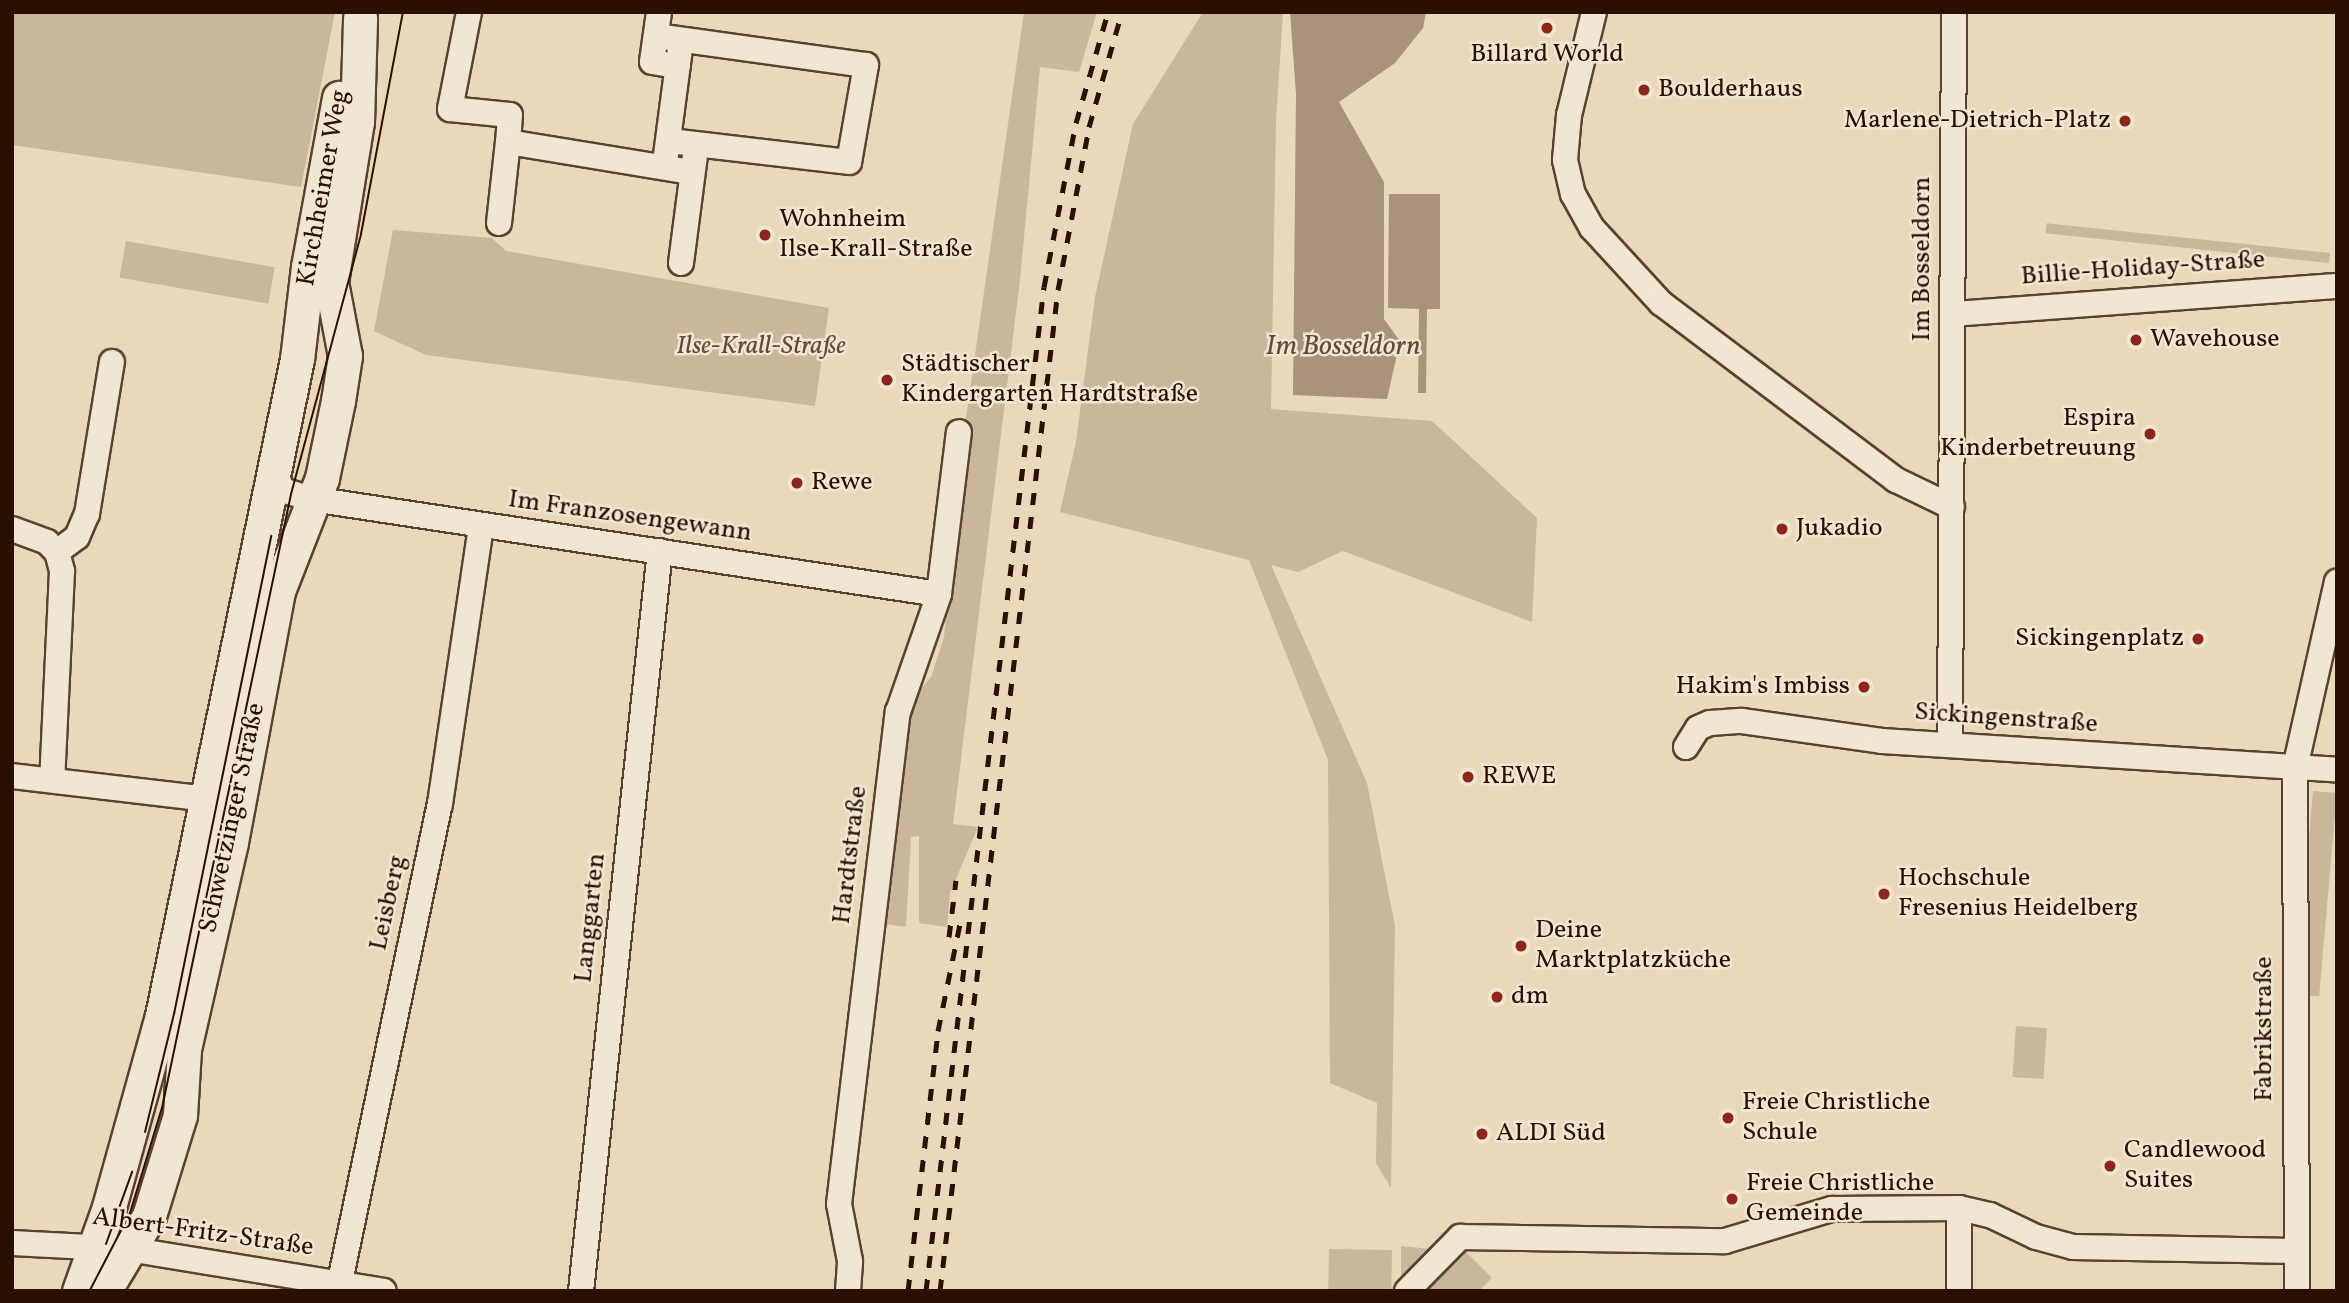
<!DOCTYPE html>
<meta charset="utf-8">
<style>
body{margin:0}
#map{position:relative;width:2349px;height:1303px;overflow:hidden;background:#ead8ba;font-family:Vollkorn,serif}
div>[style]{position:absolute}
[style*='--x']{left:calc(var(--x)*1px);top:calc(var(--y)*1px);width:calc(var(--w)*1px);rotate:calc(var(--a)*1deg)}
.green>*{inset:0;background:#cab69a;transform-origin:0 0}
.water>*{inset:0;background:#a9947b}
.roads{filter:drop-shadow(2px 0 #5b412e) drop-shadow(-2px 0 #5b412e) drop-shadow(0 2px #5b412e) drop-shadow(0 -2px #5b412e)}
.street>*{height:24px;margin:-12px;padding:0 12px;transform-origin:12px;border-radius:12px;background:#f1e6d2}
.secondary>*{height:33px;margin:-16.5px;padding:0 16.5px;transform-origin:16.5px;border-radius:16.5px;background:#f1e6d2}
.tram>*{height:2px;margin:-1px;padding:0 1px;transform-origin:1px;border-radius:1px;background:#2b0f00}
.rail>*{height:5px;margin-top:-2.5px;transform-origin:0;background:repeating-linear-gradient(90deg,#2b0f00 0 12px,transparent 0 24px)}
.dots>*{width:19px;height:19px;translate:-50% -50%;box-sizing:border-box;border:4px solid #f1e6d2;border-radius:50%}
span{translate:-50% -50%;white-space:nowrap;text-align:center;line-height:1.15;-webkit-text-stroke:5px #f1e6d2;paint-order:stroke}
.poi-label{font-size:26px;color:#2b0f00}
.left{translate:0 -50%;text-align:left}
.right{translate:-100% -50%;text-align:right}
.street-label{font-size:26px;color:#2b0f00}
.park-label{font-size:26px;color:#634936;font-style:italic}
.water-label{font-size:28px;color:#644b37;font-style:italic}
.frame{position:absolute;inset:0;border:14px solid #2b0f00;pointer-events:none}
</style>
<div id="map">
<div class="green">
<div style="clip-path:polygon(12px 12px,335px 12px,301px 187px,12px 145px)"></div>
<div style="clip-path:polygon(1024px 12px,1097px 12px,1079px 72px,1040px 67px,1020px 280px,953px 824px,978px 827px,950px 893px,947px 927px,919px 923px,919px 836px,911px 837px,906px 927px,879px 923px,901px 712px,931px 677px,944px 637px,964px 432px)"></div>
<div style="clip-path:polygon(1203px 12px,1283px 12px,1276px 121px,1271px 409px,1432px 421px,1537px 518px,1532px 622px,1343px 551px,1298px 572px,1271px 565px,1367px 783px,1395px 926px,1391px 1188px,1376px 1163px,1377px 1103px,1330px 1083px,1328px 760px,1249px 560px,1060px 512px,1076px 442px,1095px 297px,1133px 124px)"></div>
<div style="clip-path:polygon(393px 230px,492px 238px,506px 251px,829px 308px,815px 406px,426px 355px,374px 331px)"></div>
<div style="left:126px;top:241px;width:151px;height:37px;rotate:10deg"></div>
<div style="left:2330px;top:253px;width:10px;height:285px;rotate:96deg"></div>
<div style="left:2313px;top:791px;width:24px;height:204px;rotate:5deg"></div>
<div style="left:2016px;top:1026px;width:31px;height:51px;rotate:4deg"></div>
<div style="clip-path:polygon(1401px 1246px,1431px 1249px,1401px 1282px)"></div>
<div style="left:1329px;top:1249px;width:63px;height:42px;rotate:1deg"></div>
<div style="clip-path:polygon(1466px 1252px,1492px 1278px,1479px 1291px,1427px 1291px)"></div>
</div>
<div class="water">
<div style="clip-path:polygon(1290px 12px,1426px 12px,1423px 28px,1395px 63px,1339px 102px,1384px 182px,1384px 319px,1400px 341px,1387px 399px,1293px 395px,1296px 94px)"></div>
<div style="clip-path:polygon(1389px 194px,1440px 194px,1440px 309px,1427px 309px,1426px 393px,1418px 393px,1419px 309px,1388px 308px)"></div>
</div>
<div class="roads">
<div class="street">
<div style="--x:469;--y:12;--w:99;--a:101.1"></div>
<div style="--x:450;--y:109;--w:60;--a:5.7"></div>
<div style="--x:510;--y:115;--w:27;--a:94"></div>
<div style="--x:508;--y:142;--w:186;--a:9.3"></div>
<div style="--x:659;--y:12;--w:50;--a:98"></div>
<div style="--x:652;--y:62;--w:26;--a:9"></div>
<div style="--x:1594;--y:12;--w:106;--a:103.6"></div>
<div style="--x:1569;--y:115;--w:45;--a:95.1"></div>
<div style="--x:1565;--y:160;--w:35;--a:77"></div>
<div style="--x:1573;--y:194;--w:39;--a:61"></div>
<div style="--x:1592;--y:228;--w:102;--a:47.4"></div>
<div style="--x:1661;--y:303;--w:294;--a:37"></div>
<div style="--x:1896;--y:480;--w:62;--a:25.7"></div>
<div style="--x:656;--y:36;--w:212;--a:7.9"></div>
<div style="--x:866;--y:65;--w:98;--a:99.9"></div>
<div style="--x:849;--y:162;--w:181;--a:-173.3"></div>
<div style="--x:666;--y:155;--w:115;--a:-82.5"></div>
<div style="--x:499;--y:223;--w:81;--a:-83.7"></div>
<div style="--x:681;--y:263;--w:109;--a:-82.6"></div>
<div style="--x:1953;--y:314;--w:385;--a:-4.2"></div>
<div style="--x:273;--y:466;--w:26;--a:69"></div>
<div style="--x:282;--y:490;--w:31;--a:17"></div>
<div style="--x:312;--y:499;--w:634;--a:8.62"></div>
<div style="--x:12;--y:529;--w:37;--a:20"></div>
<div style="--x:47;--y:542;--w:14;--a:45"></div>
<div style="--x:57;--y:552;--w:20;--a:75"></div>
<div style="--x:62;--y:571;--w:209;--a:92.7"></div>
<div style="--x:57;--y:552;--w:25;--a:-37"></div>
<div style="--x:77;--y:537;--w:25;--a:-67"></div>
<div style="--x:87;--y:514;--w:154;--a:-80.7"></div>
<div style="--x:1950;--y:744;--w:732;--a:-89.69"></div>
<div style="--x:1686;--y:747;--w:22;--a:-58"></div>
<div style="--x:1698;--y:728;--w:13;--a:-23"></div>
<div style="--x:1710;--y:723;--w:32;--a:-4"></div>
<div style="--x:1742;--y:721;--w:141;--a:8.1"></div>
<div style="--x:1882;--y:741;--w:456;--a:3.6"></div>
<div style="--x:12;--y:776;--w:213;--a:6.7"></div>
<div style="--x:12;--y:1243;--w:116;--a:3"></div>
<div style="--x:128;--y:1249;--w:259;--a:9.3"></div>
<div style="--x:338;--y:1291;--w:498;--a:-78.2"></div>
<div style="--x:440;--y:804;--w:282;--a:-81.6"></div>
<div style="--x:581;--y:1291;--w:744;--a:-83.91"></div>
<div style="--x:848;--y:1291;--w:30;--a:-86"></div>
<div style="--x:850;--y:1261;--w:58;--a:-100.9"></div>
<div style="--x:839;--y:1204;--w:496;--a:-83.2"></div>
<div style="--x:898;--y:712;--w:125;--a:-70.8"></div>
<div style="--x:939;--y:594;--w:163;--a:-83"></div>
<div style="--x:1407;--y:1291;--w:76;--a:-45.5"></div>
<div style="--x:1460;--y:1237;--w:265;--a:0.9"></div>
<div style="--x:1725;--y:1241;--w:112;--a:-16.7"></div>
<div style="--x:1832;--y:1209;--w:127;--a:-0.5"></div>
<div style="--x:1959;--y:1208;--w:32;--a:13"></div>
<div style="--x:1990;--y:1215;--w:51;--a:25.6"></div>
<div style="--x:2036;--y:1237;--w:38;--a:15"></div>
<div style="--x:2073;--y:1247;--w:223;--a:1"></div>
<div style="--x:1959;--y:1291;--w:83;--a:-90"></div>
<div style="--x:2297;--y:1291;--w:523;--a:-90.22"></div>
<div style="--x:2295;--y:768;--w:191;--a:-77.3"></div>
</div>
<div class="secondary">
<div style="--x:79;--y:1291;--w:89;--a:-70.3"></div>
<div style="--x:109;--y:1207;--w:198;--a:-74.5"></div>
<div style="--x:162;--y:1016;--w:671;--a:-78.39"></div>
<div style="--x:297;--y:359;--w:93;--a:-83.2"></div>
<div style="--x:308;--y:267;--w:172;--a:-79.6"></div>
<div style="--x:104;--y:1291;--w:87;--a:-59"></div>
<div style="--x:149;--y:1216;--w:106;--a:-72.9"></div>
<div style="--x:180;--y:1115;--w:66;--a:-86.5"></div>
<div style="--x:184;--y:1049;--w:212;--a:-77.2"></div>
<div style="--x:231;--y:842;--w:255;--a:-79.4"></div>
<div style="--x:278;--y:591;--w:121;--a:-68.7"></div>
<div style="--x:322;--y:478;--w:79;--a:-78.3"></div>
<div style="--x:338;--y:401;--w:46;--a:-81.2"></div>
<div style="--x:345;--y:356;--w:75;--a:-100.7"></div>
<div style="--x:331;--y:282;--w:162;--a:-80.8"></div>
<div style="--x:357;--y:122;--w:104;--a:-88.3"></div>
</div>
</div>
<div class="tram">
<div style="--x:145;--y:1132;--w:122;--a:-76.2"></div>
<div style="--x:174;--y:1014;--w:488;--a:-78.5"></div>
<div style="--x:106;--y:1244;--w:77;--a:-70.1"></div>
<div style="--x:90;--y:1290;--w:87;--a:-62.5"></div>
<div style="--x:130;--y:1213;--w:110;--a:-73.1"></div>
<div style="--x:162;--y:1108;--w:627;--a:-78.13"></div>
<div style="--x:291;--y:494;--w:269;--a:-74.9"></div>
<div style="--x:361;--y:234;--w:226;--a:-79.3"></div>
</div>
<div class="rail">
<div style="--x:949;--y:937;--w:57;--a:-83"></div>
<div style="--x:908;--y:1291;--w:262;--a:-83.4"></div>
<div style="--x:938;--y:1031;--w:109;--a:-78.4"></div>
<div style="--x:926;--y:1291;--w:1011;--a:-83.3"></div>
<div style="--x:1044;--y:287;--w:167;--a:-79"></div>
<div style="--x:1076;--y:123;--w:116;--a:-73.9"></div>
<div style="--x:940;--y:1291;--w:1008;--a:-83.28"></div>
<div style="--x:1058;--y:290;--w:166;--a:-79.2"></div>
<div style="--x:1089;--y:127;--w:120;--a:-74"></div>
</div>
<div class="dots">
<div style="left:1547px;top:28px;background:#8f2418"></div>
<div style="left:1644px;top:90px;background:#8f2418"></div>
<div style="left:2125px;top:121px;background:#8f2418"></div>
<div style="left:765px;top:235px;background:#8f2418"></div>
<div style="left:2136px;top:340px;background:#8f2418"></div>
<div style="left:887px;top:380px;background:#8f2418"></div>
<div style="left:2150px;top:434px;background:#8f2418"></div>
<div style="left:797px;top:483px;background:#8f2418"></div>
<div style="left:1782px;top:529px;background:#8f2418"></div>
<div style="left:2198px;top:639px;background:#8f2418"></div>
<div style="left:1864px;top:687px;background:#8f2418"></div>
<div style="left:1468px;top:777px;background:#8f2418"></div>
<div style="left:1884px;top:894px;background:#8f2418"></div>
<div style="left:1521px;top:946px;background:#8f2418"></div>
<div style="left:1497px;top:997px;background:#8f2418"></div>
<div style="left:1728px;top:1118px;background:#8f2418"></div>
<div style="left:1482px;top:1134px;background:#8f2418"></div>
<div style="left:2110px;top:1166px;background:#8f2418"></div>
<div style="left:1732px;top:1199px;background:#8f2418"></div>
</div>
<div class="poi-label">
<span style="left:1547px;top:55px">Billard World</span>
<span class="left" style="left:1658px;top:90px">Boulderhaus</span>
<span class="right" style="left:2111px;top:121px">Marlene-Dietrich-Platz</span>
<span class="left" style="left:779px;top:235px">Wohnheim<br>Ilse-Krall-Straße</span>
<span class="left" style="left:2150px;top:340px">Wavehouse</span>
<span class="left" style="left:901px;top:380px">Städtischer<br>Kindergarten Hardtstraße</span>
<span class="right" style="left:2136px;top:434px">Espira<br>Kinderbetreuung</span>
<span class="left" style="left:811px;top:483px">Rewe</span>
<span class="left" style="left:1796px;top:529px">Jukadio</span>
<span class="right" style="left:2184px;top:639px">Sickingenplatz</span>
<span class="right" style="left:1850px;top:687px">Hakim's Imbiss</span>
<span class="left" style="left:1482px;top:777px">REWE</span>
<span class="left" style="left:1898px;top:894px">Hochschule<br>Fresenius Heidelberg</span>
<span class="left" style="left:1535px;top:946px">Deine<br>Marktplatzküche</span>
<span class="left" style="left:1511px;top:997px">dm</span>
<span class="left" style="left:1742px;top:1118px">Freie Christliche<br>Schule</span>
<span class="left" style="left:1496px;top:1134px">ALDI Süd</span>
<span class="left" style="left:2124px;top:1166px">Candlewood<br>Suites</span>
<span class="left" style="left:1746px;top:1199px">Freie Christliche<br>Gemeinde</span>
</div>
<div class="street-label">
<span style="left:324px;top:188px;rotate:-80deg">Kirchheimer Weg</span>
<span style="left:1923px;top:259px;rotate:-90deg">Im Bosseldorn</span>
<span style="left:2143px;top:269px;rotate:-4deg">Billie-Holiday-Straße</span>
<span style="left:630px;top:517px;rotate:8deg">Im Franzosengewann</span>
<span style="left:2006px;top:719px;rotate:4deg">Sickingenstraße</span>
<span style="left:233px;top:818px;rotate:-78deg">Schwetzinger Straße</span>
<span style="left:851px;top:855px;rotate:-83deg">Hardtstraße</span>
<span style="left:389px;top:903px;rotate:-78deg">Leisberg</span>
<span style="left:591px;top:918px;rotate:-84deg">Langgarten</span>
<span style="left:2265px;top:1029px;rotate:-90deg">Fabrikstraße</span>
<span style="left:203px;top:1233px;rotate:8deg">Albert-Fritz-Straße</span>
</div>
<div class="park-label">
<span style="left:761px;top:347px">Ilse-Krall-Straße</span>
</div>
<div class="water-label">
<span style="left:1343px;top:347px">Im Bosseldorn</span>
</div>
<div class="frame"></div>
</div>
